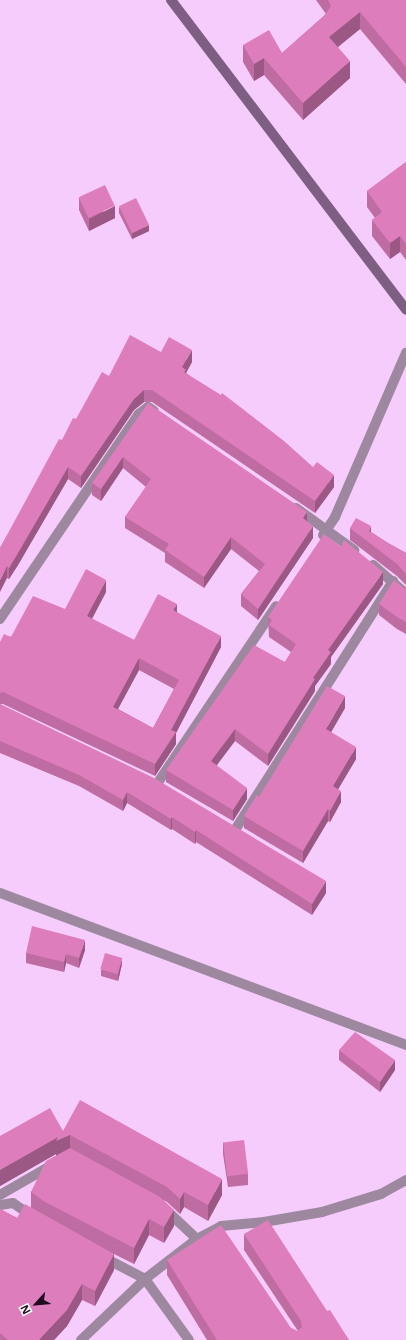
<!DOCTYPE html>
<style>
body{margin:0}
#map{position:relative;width:406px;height:1340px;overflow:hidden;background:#f5ccfb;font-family:"Open Sans",sans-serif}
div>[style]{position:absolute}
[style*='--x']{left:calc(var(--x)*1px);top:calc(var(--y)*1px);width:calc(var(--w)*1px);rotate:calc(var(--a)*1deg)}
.lane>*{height:10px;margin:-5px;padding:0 5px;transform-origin:5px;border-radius:5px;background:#9d88a0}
.street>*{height:10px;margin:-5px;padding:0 5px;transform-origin:5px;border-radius:5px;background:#9d88a0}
.secondary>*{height:10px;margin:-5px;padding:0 5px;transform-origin:5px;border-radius:5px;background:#7e5f83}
.wall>*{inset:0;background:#bf6ca2}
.shaded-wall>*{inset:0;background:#9b5884}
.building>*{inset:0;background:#de7dbc;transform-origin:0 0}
span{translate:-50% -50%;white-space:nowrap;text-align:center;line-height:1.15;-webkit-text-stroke:3px #fdfdfd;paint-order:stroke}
.north{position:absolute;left:16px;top:1284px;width:40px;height:40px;-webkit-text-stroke:3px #fdfdfd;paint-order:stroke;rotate:243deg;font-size:11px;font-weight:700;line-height:16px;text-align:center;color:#1e0c21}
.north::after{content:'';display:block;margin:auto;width:14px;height:18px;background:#1e0c21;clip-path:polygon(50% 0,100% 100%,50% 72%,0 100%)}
</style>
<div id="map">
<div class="lane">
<div style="--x:0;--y:1195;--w:60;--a:-30"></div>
<div style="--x:0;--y:1205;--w:13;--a:-9"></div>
<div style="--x:13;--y:1203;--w:24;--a:35"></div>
<div style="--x:165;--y:1209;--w:44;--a:43.2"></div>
<div style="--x:103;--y:1257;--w:47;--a:27.6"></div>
<div style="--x:145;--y:1279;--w:75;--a:54.2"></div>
</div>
<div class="street">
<div style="--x:296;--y:508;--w:72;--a:35.9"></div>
<div style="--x:323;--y:535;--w:22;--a:-56"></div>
<div style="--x:335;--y:517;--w:179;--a:-66.6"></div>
<div style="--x:373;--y:565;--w:44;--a:41.3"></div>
<div style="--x:0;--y:619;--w:248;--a:-55.9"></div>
<div style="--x:139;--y:414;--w:11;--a:-38"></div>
<div style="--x:148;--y:407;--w:7;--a:34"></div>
<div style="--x:157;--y:784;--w:214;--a:-56.2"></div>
<div style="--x:235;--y:830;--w:295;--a:-57.6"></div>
<div style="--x:0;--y:893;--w:434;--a:20.5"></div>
<div style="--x:81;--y:1340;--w:88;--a:-43.6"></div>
<div style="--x:145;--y:1279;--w:66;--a:-37.6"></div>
<div style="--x:197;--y:1239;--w:27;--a:-28"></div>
<div style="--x:221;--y:1226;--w:43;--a:-5.3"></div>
<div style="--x:264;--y:1222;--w:59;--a:-9.8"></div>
<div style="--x:322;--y:1212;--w:62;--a:-17"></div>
<div style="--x:381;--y:1194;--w:29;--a:-29"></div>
</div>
<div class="secondary">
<div style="--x:171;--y:0;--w:389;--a:52.8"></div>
</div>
<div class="wall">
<div style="clip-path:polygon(316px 0,406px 0,406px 84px,360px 29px,338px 47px,350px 78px,303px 120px,264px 75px,254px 81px,243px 62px,243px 45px,282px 53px,326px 14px)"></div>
<div style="clip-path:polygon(406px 162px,406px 260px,400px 252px,390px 259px,372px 236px,372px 220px,375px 218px,367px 207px,367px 191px)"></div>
<div style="clip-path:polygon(79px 198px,115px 218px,89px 231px,79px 210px)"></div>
<div style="clip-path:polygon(119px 207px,149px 231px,132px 239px,119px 213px)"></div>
<div style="clip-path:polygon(161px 352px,192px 362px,186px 373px,334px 487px,315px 513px,152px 402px,144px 402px,134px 410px,81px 488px,68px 479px,18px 565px,9px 579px,7px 578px,0 548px,62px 440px,76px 419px,109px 376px)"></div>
<div style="clip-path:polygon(148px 403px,307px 521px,313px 538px,258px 620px,241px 606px,241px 594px,259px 571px,231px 549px,204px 588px,165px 562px,165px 553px,125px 528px,125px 517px,146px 487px,123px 468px,101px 501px,92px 495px,92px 483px)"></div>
<div style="clip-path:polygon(350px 528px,371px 532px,388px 543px,406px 553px,406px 585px,397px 576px,350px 540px)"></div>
<div style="clip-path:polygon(383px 584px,331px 657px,331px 664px,315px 686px,315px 691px,268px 766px,235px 741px,216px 765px,247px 799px,233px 821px,166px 782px,166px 770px,285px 662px,291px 652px,269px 637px,268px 617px)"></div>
<div style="clip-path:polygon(406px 588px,406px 634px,397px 629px,379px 615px,379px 604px)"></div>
<div style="clip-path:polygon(evenodd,106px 592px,92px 619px,134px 640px,177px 612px,221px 647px,176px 733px,176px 744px,155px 776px,3px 704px,0 704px,326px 893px,312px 915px,196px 842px,195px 844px,172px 829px,171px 830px,127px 803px,123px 811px,79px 786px,0 753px,0 642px,65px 609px,106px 592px,139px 670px,174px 689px,153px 728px,118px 709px,139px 670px)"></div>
<div style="clip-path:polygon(345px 708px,331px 732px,356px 759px,338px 789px,341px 802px,330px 822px,328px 821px,303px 863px,244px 828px,244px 816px,259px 797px)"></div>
<div style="clip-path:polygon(85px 950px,79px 968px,66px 963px,64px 972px,26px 963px,26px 953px)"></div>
<div style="clip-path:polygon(122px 964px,118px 981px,101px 976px,101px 970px)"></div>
<div style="clip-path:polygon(339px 1050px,395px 1070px,380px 1092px,339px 1060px)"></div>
<div style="clip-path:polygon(63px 1131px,222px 1195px,208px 1221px,184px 1207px,180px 1214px,167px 1202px,163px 1200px,174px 1226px,164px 1243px,149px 1235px,134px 1264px,114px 1254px,114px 1270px,95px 1306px,82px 1300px,67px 1326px,54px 1340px,0 1340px,0 1209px,17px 1218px,31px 1207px,31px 1192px,56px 1156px,56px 1154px,0 1186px,0 1136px)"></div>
<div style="clip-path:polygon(223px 1142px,248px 1174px,248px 1185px,228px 1187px,223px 1154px)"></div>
<div style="clip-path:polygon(244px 1234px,327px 1311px,349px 1340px,207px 1340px,167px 1275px,167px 1260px,291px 1328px,297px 1331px,298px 1331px,244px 1250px)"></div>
</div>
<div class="shaded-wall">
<div style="clip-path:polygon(360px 12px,360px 29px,329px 54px,329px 37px)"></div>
<div style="clip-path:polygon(264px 58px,264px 75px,254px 81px,254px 64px)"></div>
<div style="clip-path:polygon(350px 61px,350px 78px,303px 120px,303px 103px)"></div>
<div style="clip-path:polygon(115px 206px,115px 218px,89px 231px,89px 219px)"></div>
<div style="clip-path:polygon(149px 225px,149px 231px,132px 239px,132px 233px)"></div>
<div style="clip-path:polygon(400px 236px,400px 252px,390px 259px,390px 243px)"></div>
<div style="clip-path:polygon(192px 350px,192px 362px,186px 373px,186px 381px,182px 367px)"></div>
<div style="clip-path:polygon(144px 390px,144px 402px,134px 410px,81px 488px,81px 476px,134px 399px)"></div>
<div style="clip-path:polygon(123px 457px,123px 468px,101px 501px,101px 489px)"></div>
<div style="clip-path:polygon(68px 467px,68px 479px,18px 565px,9px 579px,9px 568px)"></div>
<div style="clip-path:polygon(334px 475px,334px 487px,315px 513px,315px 501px)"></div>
<div style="clip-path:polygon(307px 512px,307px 523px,303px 518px)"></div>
<div style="clip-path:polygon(313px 526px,313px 538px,258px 620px,258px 609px)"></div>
<div style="clip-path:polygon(371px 526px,371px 538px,369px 531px)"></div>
<div style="clip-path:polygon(231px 537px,231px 549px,204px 588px,204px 577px)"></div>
<div style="clip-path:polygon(7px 566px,7px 578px,0 592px,0 580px)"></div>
<div style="clip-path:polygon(383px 572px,383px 584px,331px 657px,331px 664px,315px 686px,315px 691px,268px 766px,268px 754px,313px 678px,328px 650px)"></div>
<div style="clip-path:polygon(106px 580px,106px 592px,87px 628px,87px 616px)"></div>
<div style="clip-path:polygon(177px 604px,177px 615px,173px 610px)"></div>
<div style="clip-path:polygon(221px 636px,221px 647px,176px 733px,176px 744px,155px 776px,155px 764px,171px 730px)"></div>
<div style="clip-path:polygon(139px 658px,139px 670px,113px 718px,113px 707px)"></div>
<div style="clip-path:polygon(345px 696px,345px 708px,326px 741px,326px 729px)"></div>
<div style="clip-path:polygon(235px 729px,235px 741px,211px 773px,211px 761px)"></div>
<div style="clip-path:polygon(356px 747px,356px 759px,333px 798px,333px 786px)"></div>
<div style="clip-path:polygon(247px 788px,247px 799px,233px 821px,233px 810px)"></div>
<div style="clip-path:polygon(341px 791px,341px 802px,330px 822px,330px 811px)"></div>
<div style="clip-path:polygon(127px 792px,127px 803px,123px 811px,123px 800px)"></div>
<div style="clip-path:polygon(328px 809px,328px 821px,303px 863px,303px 851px)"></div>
<div style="clip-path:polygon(172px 817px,172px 829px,171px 830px,171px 819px)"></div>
<div style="clip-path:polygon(196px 830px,196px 842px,195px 844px,195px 832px)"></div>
<div style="clip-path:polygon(326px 881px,326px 893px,312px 915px,312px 904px)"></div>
<div style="clip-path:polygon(85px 940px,85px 950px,79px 968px,79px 958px)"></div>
<div style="clip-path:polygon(66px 954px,66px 963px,64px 972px,64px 962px)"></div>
<div style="clip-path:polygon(122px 958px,122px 964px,118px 981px,118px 974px)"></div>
<div style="clip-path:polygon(395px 1060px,395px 1070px,380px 1092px,380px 1082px)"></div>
<div style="clip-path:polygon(70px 1135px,70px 1151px,56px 1157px,56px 1154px,0 1186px,0 1170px,58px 1137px)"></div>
<div style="clip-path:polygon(222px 1179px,222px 1195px,208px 1221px,208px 1205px)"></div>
<div style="clip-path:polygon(184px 1192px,184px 1207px,180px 1214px,180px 1199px)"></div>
<div style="clip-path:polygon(174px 1210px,174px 1226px,164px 1243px,164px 1227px)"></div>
<div style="clip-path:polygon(149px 1219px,149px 1235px,134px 1264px,134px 1248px)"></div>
<div style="clip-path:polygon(114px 1254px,114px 1270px,95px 1306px,95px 1291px)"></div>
<div style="clip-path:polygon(82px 1284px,82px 1300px,67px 1326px,54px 1340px,39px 1340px)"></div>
</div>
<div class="building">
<div style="clip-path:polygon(328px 0,406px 0,406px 67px,360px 12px,329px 37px,350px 61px,303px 103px,264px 58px,254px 64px,243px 45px,269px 30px,282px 53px,324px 16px,331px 6px)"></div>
<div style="clip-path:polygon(406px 162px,406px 244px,400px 236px,390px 243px,372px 220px,382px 212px,367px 191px)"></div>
<div style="left:105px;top:185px;width:23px;height:29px;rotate:65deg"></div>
<div style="left:136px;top:198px;width:30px;height:19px;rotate:64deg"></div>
<div style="clip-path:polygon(130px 335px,161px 352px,169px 337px,192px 350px,182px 367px,186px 370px,184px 372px,221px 395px,222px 393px,284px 441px,313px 467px,317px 462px,334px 475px,315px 501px,152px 390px,144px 390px,134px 399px,81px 476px,68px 467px,18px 553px,9px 568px,7px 566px,0 580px,0 548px,59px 439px,62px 440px,73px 418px,76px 419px,102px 372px,109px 376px)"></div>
<div style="clip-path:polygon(148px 403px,307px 512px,303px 518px,313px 526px,258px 609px,241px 594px,265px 564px,231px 537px,204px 577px,165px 550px,169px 544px,125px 517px,151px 479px,123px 457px,101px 489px,92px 483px)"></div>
<div style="clip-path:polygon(356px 518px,371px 526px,369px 531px,388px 543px,406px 553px,406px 574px,397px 564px,350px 528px)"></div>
<div style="clip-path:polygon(324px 534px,341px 547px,344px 540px,383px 572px,328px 650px,331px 652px,313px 678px,315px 679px,268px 754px,235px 729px,211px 761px,247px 788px,233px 810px,166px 770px,254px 645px,285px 662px,296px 644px,269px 625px,272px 620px,268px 617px)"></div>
<div style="clip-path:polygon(evenodd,86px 569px,106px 580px,87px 616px,134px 640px,158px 594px,177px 604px,173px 610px,221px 636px,171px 730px,176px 732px,155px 764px,3px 692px,0 693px,0 642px,4px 634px,11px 637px,33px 596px,65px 609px,86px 569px,139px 658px,179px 680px,153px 728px,113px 707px,139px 658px)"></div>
<div style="clip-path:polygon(394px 580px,405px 589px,406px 588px,406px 622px,397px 617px,379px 604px)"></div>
<div style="clip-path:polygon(327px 686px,345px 696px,326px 729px,356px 747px,333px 786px,341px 791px,330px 811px,328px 809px,303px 851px,244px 816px,257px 795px,259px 797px)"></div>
<div style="clip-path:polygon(0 704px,154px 778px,326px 881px,312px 904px,196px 830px,195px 832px,172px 817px,171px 819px,127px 792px,123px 800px,79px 775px,0 741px)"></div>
<div style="clip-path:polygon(32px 926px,85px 940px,79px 958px,66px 954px,64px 962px,26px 953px)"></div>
<div style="left:105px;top:953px;width:18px;height:17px;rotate:16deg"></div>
<div style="clip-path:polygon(355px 1032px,395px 1060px,380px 1082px,339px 1050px)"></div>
<div style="clip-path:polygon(80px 1100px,222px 1179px,208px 1205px,184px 1192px,180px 1199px,167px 1187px,70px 1135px,56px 1141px,58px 1137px,0 1170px,0 1136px,50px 1108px,63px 1131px)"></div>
<div style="left:244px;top:1140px;width:34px;height:21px;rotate:83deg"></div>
<div style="clip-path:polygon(70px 1148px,160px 1197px,174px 1210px,164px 1227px,149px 1219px,134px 1248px,45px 1202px,31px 1192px,46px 1161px)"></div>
<div style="clip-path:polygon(25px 1204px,114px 1254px,95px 1291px,82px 1284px,67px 1310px,39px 1340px,8px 1340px,0 1333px,0 1209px,17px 1218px)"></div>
<div style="clip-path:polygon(268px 1220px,327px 1311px,330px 1310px,349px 1340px,217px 1340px,167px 1260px,221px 1225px,291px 1328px,297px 1331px,302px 1327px,301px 1321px,244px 1234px)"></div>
</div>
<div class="north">N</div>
</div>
